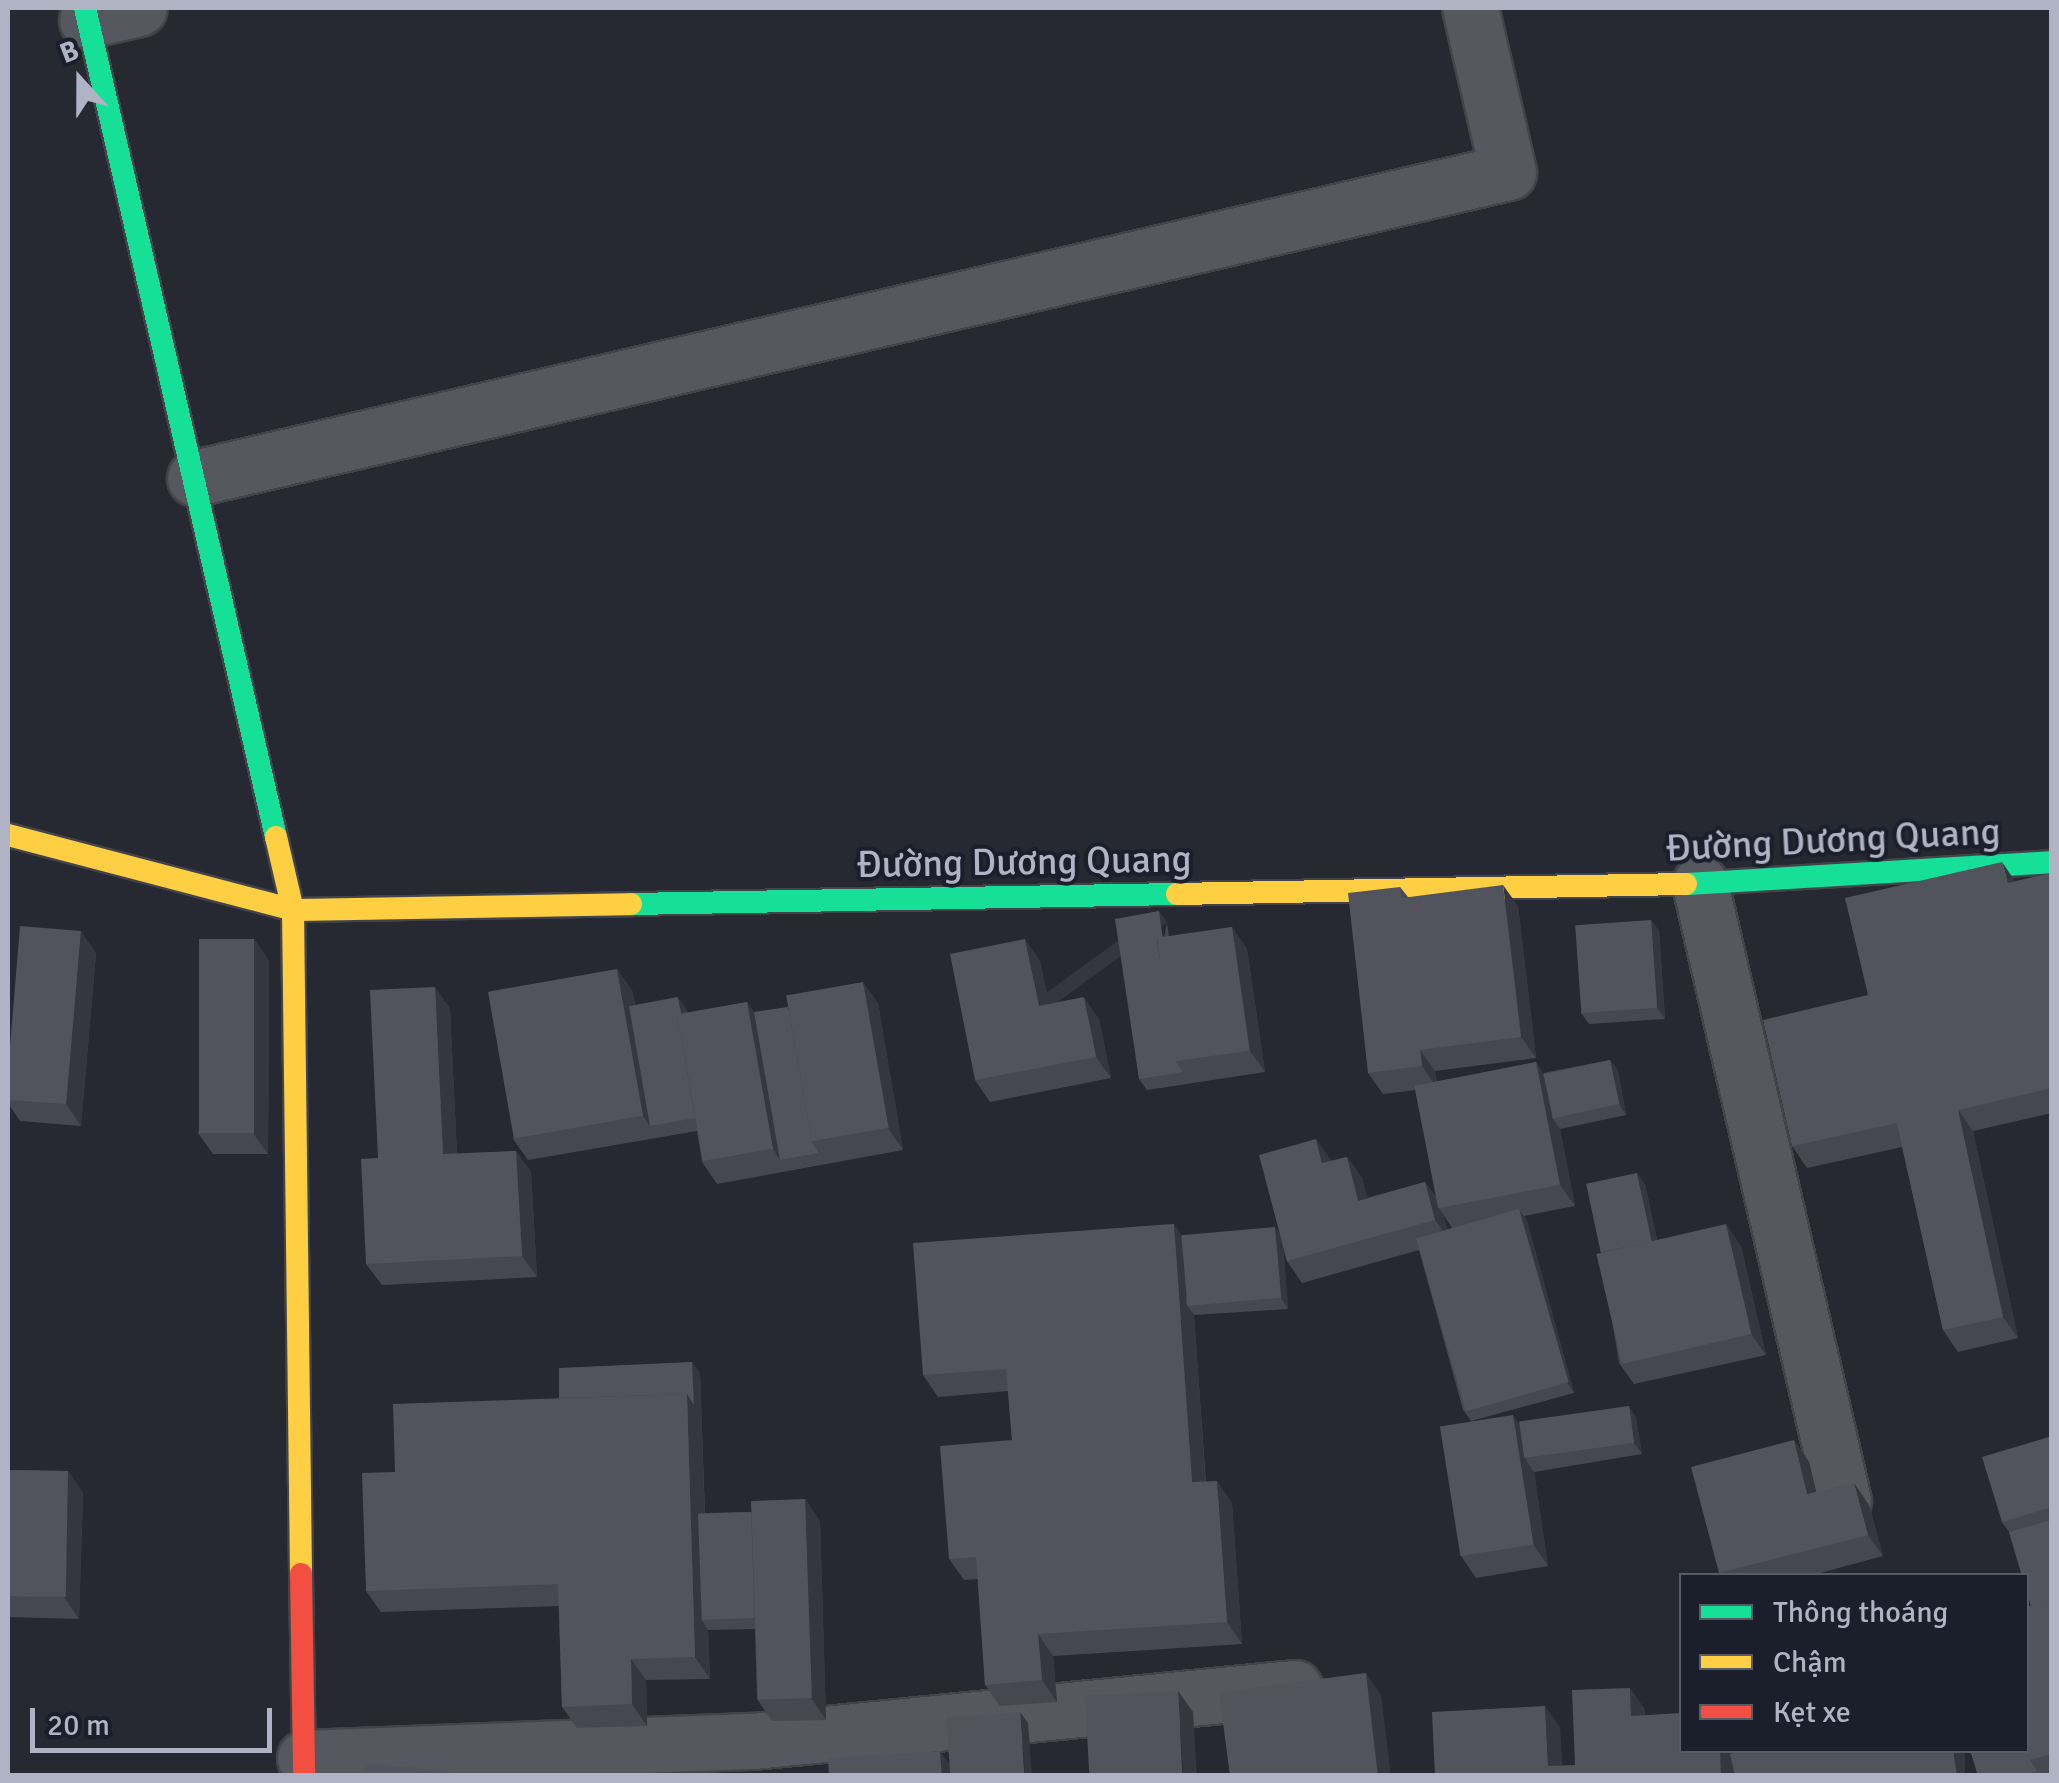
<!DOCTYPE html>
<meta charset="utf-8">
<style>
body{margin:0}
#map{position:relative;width:2059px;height:1783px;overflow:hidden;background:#262931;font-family:Signika,sans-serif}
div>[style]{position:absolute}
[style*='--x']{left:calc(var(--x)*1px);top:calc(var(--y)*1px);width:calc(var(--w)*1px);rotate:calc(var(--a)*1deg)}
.roads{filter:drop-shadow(2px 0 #42444a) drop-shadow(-2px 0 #42444a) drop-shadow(0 2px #42444a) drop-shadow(0 -2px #42444a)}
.street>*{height:55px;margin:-27.5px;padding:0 27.5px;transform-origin:27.5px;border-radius:27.5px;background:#56585f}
.fast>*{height:22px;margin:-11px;padding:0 11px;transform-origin:11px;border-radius:11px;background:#16e098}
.slow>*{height:22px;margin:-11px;padding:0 11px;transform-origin:11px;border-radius:11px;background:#ffcf43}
.jam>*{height:22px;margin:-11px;padding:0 11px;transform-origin:11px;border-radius:11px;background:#f24e42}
.wall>*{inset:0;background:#464851}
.shaded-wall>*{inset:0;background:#34373f;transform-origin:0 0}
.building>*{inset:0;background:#51545d;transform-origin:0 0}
span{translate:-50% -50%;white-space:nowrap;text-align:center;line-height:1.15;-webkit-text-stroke:8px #1b1e2b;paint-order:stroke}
.street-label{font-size:38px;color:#b0b3c3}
.frame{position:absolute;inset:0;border:10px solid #b0b3c3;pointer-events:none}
.legend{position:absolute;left:1679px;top:1573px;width:350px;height:180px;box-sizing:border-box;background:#1b1e2b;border:2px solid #575a68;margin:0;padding:12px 18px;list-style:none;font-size:30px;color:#b0b3c3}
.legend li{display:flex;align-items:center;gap:20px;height:50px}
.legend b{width:50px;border:2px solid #575a68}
.north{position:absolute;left:30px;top:30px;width:100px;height:100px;-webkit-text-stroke:8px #1b1e2b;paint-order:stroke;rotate:339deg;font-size:28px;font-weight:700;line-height:40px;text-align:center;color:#b0b3c3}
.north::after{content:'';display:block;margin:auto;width:35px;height:45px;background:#b0b3c3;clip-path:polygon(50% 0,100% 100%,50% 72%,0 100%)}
.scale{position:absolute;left:30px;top:1708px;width:242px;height:45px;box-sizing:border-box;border:5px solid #b0b3c3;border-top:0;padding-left:12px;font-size:30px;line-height:35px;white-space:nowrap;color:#b0b3c3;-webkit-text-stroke:8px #1b1e2b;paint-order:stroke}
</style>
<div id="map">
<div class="roads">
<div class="street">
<div style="--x:87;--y:20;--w:53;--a:-13"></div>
<div style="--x:195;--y:478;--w:1348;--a:-13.12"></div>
<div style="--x:1508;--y:172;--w:168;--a:-103"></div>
<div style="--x:1700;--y:884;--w:633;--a:76.95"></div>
<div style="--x:305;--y:1758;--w:448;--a:-2.2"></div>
<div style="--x:753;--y:1741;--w:544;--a:-5.6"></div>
</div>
<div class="fast">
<div style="--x:85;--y:8;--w:851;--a:77.03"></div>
<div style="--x:1686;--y:884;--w:367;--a:-3.4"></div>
<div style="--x:631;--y:904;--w:546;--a:-1.05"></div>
</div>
<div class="slow">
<div style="--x:8;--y:835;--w:295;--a:14.7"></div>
<div style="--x:293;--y:910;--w:338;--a:-1"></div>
<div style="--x:276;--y:837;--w:75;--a:76.9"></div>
<div style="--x:293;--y:910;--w:664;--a:89.31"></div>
<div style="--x:1177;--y:894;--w:509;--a:-1.13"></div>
</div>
<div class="jam">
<div style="--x:301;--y:1574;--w:202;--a:89.1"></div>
</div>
</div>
<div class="wall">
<div style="clip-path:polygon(2052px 873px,2052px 1113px,1973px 1131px,2018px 1338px,1958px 1352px,1943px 1330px,1902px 1147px,1807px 1168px,1792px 1146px,1868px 995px,2016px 881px)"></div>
<div style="clip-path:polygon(evenodd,1400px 887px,1408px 897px,1518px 906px,1536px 1058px,1435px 1071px,1437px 1083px,1536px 1062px,1543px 1073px,1610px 1060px,1618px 1071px,1626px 1115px,1560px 1129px,1575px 1206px,1524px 1216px,1527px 1221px,1574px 1393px,1471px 1421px,1520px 1425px,1629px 1406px,1636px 1418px,1642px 1454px,1534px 1472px,1548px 1566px,1476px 1578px,1461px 1556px,1471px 1421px,1463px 1410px,1419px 1250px,1302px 1283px,1287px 1261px,1283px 1247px,1288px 1309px,1194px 1315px,1206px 1482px,1232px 1503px,1242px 1644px,1053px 1656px,1057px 1702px,1000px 1706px,985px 1685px,978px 1579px,964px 1580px,949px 1559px,1012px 1440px,1008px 1391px,938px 1397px,923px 1375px,1181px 1235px,1280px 1235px,1331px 1161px,1347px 1157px,1362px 1178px,1367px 1198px,1425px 1182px,1438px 1200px,1416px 1090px,1383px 1094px,1368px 1073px,1400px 887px,1443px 1214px,1452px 1228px,1447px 1229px,1443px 1214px)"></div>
<div style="clip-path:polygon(1651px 920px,1659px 931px,1665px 1019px,1589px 1024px,1581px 1013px)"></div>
<div style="clip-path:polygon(1167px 922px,1169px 938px,1232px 927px,1247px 949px,1265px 1072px,1147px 1090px,1139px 1079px)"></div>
<div style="clip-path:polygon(254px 939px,269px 961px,268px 1154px,213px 1154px,198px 1133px)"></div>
<div style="clip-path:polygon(96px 953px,81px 1126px,20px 1121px,8px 1103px,8px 1070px)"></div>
<div style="clip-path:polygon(1040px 961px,1049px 1004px,1099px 1019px,1111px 1078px,990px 1102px,975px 1080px)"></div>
<div style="clip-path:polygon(435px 987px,450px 1009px,457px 1154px,516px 1151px,531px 1172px,537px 1277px,382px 1285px,366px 1264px,378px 1158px)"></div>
<div style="clip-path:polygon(632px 990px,635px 1005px,686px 1008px,687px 1013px,747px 1002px,754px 1012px,878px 1003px,903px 1150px,717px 1184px,702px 1162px,697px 1131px,528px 1160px,513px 1139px)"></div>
<div style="clip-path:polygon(1645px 1184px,1657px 1240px,1741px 1246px,1766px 1355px,1634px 1384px,1619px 1363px,1601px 1252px)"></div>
<div style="clip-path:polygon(700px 1373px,705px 1513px,751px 1512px,805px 1499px,820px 1521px,826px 1720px,772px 1721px,757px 1699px,755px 1629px,708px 1630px,710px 1679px,646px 1680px,647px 1726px,577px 1728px,562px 1707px,559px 1606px,381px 1612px,366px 1591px,395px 1472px,559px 1398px)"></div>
<div style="clip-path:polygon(2052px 1436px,2052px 1776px,1978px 1776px,2026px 1750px,2031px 1606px,2009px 1532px,2002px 1522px)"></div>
<div style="clip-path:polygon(1794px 1440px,1809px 1462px,1816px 1492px,1869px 1505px,1883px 1556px,1809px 1576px,1720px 1576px,1719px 1573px)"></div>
<div style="clip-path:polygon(8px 1470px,68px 1471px,83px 1493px,79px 1619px,8px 1617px)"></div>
</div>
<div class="shaded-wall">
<div style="clip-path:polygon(2002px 862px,2017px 884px,2008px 883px)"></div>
<div style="clip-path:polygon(1503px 885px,1518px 906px,1536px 1058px,1521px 1037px)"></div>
<div style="left:1159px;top:911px;width:14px;height:152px;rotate:54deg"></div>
<div style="clip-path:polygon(1651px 920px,1659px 931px,1665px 1019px,1657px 1008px)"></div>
<div style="clip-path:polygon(1232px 927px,1247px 949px,1265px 1072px,1250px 1051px)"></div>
<div style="clip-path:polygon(81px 931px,96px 953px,81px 1126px,66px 1104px)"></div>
<div style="clip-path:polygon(254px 939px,269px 961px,268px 1154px,253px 1133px)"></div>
<div style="clip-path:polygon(1025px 939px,1040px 961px,1054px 1027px,1039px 1006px)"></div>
<div style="clip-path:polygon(617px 969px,632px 990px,656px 1125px,650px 1126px,643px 1116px)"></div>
<div style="clip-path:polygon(863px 982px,878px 1003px,903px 1150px,888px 1128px)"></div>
<div style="clip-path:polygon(435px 987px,450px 1009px,458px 1176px,443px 1154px)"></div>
<div style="clip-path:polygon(678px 997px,686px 1008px,707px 1129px)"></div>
<div style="clip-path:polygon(1084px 997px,1099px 1019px,1111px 1078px,1096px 1057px)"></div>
<div style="clip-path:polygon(747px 1002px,762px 1023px,780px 1160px,773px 1149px)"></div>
<div style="clip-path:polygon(1420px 1050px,1435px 1071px,1437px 1088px,1422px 1066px)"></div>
<div style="clip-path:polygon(1610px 1060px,1618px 1071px,1626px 1115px,1619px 1104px)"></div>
<div style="clip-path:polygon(1536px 1062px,1551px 1084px,1552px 1118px,1560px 1129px,1575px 1206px,1560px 1185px)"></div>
<div style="clip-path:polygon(1958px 1110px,1973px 1131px,2018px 1338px,2003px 1317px)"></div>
<div style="clip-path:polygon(1316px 1139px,1331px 1160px,1337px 1185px,1322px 1163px)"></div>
<div style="clip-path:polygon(516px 1151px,531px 1172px,537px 1277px,522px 1256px)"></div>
<div style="clip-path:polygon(1347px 1157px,1362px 1178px,1373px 1222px,1358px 1201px)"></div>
<div style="clip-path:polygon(1637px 1173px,1645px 1184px,1662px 1263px,1654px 1252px)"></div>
<div style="clip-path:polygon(1425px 1182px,1440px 1204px,1439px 1208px,1443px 1214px,1450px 1241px,1435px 1220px)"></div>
<div style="clip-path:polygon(1519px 1209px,1527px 1221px,1574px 1393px,1567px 1382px)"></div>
<div style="clip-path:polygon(1174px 1224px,1189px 1246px,1186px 1304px,1194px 1315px,1207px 1504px,1192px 1482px)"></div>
<div style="clip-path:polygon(1726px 1224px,1741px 1246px,1766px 1355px,1751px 1334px)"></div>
<div style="clip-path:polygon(1275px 1227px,1283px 1239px,1288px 1309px,1281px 1298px)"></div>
<div style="clip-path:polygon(692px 1362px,700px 1373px,708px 1619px,701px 1619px,708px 1630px,710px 1679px,695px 1657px,687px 1394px)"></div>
<div style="clip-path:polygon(1629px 1406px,1636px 1418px,1642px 1454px,1634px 1443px)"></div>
<div style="clip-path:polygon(1513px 1415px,1528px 1436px,1526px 1460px,1534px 1472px,1548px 1566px,1533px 1544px)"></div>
<div style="clip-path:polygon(1794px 1440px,1809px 1462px,1822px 1515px,1807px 1494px)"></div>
<div style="clip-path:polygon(68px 1471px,83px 1493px,79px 1619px,64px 1597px)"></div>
<div style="clip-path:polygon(1217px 1481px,1232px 1503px,1242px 1644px,1227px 1622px)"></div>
<div style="clip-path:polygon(1854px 1483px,1869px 1505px,1883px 1556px,1868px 1535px)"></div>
<div style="clip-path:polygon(805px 1499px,820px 1521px,826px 1720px,811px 1698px)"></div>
<div style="clip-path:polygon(1038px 1634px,1053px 1656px,1057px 1702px,1042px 1680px)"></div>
<div style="clip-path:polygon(631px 1659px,646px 1680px,647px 1726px,632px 1704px)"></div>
<div style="clip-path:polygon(1366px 1673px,1381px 1695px,1391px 1776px,1378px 1776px)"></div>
<div style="clip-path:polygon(1630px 1688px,1645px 1709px,1646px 1737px,1631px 1716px)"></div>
<div style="clip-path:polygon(1178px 1691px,1193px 1712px,1197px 1776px,1183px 1776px)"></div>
<div style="clip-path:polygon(1545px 1706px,1560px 1727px,1563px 1776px,1548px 1766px)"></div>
<div style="clip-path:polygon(1020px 1712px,1028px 1723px,1032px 1776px,1025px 1776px)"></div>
<div style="left:1720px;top:1750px;width:14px;height:26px"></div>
<div style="left:1953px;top:1750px;width:12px;height:26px"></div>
<div style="clip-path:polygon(940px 1751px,955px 1772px,956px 1776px,942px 1776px)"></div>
</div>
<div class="building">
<div style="clip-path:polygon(2002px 862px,2008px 883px,2052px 873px,2052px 1074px,2050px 1074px,2052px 1088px,1958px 1110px,2003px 1317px,1943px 1330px,1897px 1123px,1792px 1146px,1763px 1020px,1868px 995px,1845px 898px)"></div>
<div style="clip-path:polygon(1503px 885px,1521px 1037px,1420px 1050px,1422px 1066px,1368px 1073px,1348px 893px,1400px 887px,1402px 898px)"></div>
<div style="clip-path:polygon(1159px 911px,1163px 939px,1157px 940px,1176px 1062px,1183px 1072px,1139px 1079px,1115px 919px)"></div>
<div style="left:1651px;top:920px;width:88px;height:76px;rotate:86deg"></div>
<div style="clip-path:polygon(20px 926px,81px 931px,66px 1104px,8px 1100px,8px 1070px)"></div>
<div style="left:1232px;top:927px;width:125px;height:76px;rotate:82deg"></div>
<div style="left:199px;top:939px;width:55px;height:194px"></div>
<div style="clip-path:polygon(1025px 939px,1039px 1006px,1084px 997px,1096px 1057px,975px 1080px,950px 954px)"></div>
<div style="left:617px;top:969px;width:149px;height:131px;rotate:80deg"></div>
<div style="left:863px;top:982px;width:148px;height:78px;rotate:80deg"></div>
<div style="clip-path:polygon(435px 987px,443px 1154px,516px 1151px,522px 1256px,366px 1264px,361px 1159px,378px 1158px,370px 990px)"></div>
<div style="clip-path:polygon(678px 997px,681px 1014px,677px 1015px,695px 1118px,650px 1126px,629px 1006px)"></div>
<div style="left:747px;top:1002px;width:149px;height:71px;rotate:80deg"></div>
<div style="clip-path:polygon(788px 1007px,812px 1143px,819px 1153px,780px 1160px,754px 1012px)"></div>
<div style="left:1610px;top:1060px;width:45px;height:68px;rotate:78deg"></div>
<div style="left:1536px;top:1062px;width:125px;height:124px;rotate:79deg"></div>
<div style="clip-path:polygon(1316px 1139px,1322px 1163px,1347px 1157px,1358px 1201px,1425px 1182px,1435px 1220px,1287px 1261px,1259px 1155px)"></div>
<div style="left:1637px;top:1173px;width:70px;height:52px;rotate:78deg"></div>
<div style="left:1519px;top:1209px;width:180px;height:107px;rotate:74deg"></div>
<div style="clip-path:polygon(1174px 1224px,1192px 1482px,1217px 1481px,1227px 1622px,1038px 1634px,1042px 1680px,985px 1685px,976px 1557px,949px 1559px,940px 1446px,1012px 1440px,1006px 1369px,923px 1375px,913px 1243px)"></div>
<div style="left:1726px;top:1224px;width:113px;height:133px;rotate:77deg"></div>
<div style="left:1275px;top:1227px;width:71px;height:94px;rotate:85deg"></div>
<div style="clip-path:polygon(692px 1362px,694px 1405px,687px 1394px,559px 1398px,559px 1368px)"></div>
<div style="clip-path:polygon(687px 1394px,695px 1657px,631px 1659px,632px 1704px,562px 1707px,558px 1584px,366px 1591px,362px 1473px,395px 1472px,393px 1404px)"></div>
<div style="left:1629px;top:1406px;width:37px;height:111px;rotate:82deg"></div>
<div style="left:1513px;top:1415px;width:131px;height:74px;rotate:81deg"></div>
<div style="clip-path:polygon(2052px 1436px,2052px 1507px,2002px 1522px,1982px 1457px)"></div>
<div style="clip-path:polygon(1794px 1440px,1807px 1494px,1854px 1483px,1868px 1535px,1719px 1573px,1691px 1467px)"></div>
<div style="left:8px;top:1470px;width:60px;height:126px;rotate:1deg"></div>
<div style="left:805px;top:1499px;width:199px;height:54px;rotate:88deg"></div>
<div style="left:751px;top:1512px;width:106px;height:53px;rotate:88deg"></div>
<div style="clip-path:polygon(2052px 1520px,2052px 1599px,2031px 1606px,2026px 1590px,2026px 1576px,2022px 1576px,2009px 1532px)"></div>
<div style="clip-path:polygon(2052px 1599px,2052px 1754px,2030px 1760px,2026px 1749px,2026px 1607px)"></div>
<div style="clip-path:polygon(1366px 1673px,1378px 1776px,1230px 1776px,1219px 1692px)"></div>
<div style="clip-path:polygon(1630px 1688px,1631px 1716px,1682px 1713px,1682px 1750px,1720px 1750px,1721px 1776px,1435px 1776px,1432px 1712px,1545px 1706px,1548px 1766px,1575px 1765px,1572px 1690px)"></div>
<div style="left:1178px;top:1691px;width:85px;height:93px;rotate:87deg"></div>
<div style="left:1020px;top:1712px;width:64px;height:74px;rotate:86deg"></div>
<div style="clip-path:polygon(2026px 1749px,2030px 1760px,2037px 1771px,2020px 1776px,1978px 1776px,1970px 1750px,2026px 1750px)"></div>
<div style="clip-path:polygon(1744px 1750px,1953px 1750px,1957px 1776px,1735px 1776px,1730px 1754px)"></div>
<div style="clip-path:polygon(940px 1751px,942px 1776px,829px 1776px,828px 1758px)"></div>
<div style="clip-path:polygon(364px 1763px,501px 1776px,363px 1776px)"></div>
</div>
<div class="street-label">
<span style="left:1833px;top:840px;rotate:-3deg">Đường Dương Quang</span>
<span style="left:1024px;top:862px;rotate:-1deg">Đường Dương Quang</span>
</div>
<div class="frame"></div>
<ul class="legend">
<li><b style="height:12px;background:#16e098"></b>Thông thoáng</li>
<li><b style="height:12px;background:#ffcf43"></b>Chậm</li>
<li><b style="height:12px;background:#f24e42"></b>Kẹt xe</li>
</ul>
<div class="north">B</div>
<div class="scale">20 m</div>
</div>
